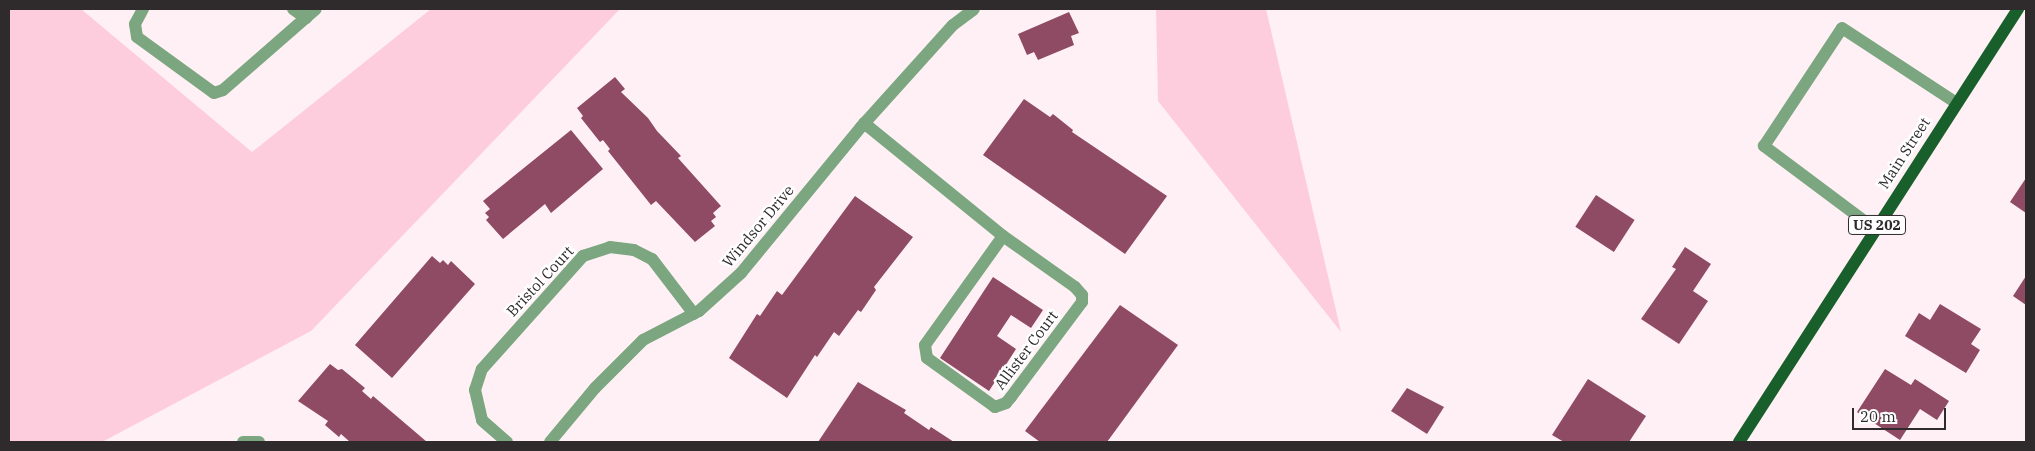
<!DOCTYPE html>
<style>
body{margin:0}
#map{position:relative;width:2035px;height:451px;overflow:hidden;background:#fef0f4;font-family:"IBM Plex Serif",serif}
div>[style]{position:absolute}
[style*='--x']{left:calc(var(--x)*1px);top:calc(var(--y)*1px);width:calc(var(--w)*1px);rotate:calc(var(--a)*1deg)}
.green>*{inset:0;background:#fecddd}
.building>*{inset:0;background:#8f4a64;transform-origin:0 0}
.service>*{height:12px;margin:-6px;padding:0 6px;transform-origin:6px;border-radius:6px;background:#7ba680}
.minor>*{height:12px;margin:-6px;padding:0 6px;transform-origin:6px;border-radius:6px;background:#7ba680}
.primary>*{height:12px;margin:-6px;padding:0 6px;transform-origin:6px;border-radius:6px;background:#195f2b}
span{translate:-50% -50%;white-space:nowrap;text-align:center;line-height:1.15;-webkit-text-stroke:5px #fff;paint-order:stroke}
.shield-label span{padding:1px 4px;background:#fff;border:1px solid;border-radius:4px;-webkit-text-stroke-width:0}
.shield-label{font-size:14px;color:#2f2a2b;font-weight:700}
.street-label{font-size:15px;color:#2f2a2b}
.frame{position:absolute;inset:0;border:10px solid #2f2a2b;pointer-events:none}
.scale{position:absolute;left:1852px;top:408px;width:94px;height:22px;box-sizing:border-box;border:2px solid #2f2a2b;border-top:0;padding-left:6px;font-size:15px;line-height:18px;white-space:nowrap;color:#2f2a2b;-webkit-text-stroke:4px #fff;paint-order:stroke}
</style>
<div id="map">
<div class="green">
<div style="clip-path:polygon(9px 9px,81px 9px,252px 152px,431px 9px,620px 9px,311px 331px,102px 442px,9px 442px)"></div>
<div style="clip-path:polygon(1156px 9px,1266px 9px,1341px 332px,1158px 101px)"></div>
</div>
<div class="building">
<div style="clip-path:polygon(1069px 12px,1079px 33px,1071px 36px,1074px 45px,1038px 60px,1034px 52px,1027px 55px,1018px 34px)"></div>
<div style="clip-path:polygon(615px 77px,625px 89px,621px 92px,648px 118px,657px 131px,681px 156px,678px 158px,721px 206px,713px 213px,716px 217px,711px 221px,715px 226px,695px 242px,656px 201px,651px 205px,608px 151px,610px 149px,603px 140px,600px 142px,581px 118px,583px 116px,577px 108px)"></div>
<div style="clip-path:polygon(1024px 99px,1050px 117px,1053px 114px,1073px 130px,1072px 132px,1167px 196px,1125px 254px,983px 155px)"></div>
<div style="clip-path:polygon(571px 130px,603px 169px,551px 213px,545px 204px,503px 239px,486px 220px,489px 217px,485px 213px,490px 209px,483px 201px)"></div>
<div style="clip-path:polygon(2026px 178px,2026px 213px,2010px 202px)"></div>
<div style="left:1596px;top:195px;width:46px;height:38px;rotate:33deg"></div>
<div style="clip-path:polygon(855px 196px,913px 237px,874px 287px,876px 290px,861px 312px,858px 310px,839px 336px,834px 332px,817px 357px,815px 355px,787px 398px,729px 358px,757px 314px,760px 316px,777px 291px,782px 295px)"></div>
<div style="clip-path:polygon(1685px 247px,1711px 264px,1693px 291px,1708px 301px,1679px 344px,1641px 319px,1676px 269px,1672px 267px)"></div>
<div style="clip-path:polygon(432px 256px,440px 263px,443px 260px,448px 265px,451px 261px,475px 284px,392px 378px,355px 345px)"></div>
<div style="clip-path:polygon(2026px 276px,2026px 305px,2013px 296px)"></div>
<div style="clip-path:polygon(993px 277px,1043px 310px,1031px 328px,1011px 315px,997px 336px,1016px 349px,989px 391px,940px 358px)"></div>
<div style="clip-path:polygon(1940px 304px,1981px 329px,1971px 344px,1980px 350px,1966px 373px,1905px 336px,1919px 313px,1930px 320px)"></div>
<div style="clip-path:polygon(1120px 305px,1178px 345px,1107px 442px,1040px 442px,1025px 431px)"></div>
<div style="clip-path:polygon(330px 364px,338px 370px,342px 369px,365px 388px,362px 391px,371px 399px,373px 396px,427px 442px,350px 442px,341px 434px,339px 437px,325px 425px,328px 421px,298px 401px)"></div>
<div style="clip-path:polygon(1885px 369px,1911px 385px,1915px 379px,1949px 401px,1937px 420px,1920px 409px,1900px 440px,1857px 412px)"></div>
<div style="clip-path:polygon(1588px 379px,1646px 416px,1629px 442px,1564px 442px,1552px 435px)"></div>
<div style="clip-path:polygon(858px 382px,906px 410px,904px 413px,929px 430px,931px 427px,954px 442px,818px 442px)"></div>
<div style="clip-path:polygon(1407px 388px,1444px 407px,1427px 434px,1391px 411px)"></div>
</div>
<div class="service">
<div style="--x:143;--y:9;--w:17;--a:118"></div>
<div style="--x:135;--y:24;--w:13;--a:81"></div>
<div style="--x:137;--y:37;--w:95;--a:36"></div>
<div style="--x:214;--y:93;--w:9;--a:-18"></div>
<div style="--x:223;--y:90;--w:123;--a:-41.1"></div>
<div style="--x:293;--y:9;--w:16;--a:35"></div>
<div style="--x:1875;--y:229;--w:139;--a:-143.2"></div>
<div style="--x:1764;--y:146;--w:141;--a:-56.5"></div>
<div style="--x:1842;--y:28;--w:135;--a:33.2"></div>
</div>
<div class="minor">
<div style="--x:864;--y:123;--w:179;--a:39.1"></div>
<div style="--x:1003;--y:236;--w:88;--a:35.3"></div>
<div style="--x:1075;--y:287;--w:11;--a:49"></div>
<div style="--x:1082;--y:295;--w:7;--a:90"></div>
<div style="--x:1082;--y:302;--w:119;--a:126.8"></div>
<div style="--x:1011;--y:397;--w:8;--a:130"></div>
<div style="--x:1006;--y:403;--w:12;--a:160"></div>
<div style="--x:995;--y:407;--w:84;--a:-144.2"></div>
<div style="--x:927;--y:358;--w:13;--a:-99"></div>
<div style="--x:925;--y:345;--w:134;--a:-54.4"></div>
<div style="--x:243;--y:442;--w:16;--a:0"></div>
<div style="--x:507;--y:442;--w:33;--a:-139"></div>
<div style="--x:482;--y:420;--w:31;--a:-103"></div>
<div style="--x:475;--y:390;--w:22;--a:-72"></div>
<div style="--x:482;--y:369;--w:152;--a:-48.2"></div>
<div style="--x:583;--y:256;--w:28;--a:-18"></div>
<div style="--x:610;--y:247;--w:24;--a:7"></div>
<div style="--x:634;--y:250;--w:20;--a:27"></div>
<div style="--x:652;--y:259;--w:69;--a:52.6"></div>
<div style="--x:550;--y:442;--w:70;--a:-50.2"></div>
<div style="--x:595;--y:388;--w:68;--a:-45"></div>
<div style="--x:643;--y:340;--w:63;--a:-27.4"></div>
<div style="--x:699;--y:311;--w:57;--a:-42.1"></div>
<div style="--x:741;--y:273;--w:189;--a:-50.6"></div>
<div style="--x:861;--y:127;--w:137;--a:-48"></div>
<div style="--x:953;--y:25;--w:26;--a:-37"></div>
</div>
<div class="primary">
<div style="--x:1739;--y:442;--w:515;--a:-57.2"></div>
</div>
<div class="shield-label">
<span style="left:1877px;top:225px">US 202</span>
</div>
<div class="street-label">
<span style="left:1904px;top:153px;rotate:-57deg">Main Street</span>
<span style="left:758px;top:226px;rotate:-50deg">Windsor Drive</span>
<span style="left:540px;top:281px;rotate:-47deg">Bristol Court</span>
<span style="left:1026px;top:350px;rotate:-53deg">Allister Court</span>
</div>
<div class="frame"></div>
<div class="scale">20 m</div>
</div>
